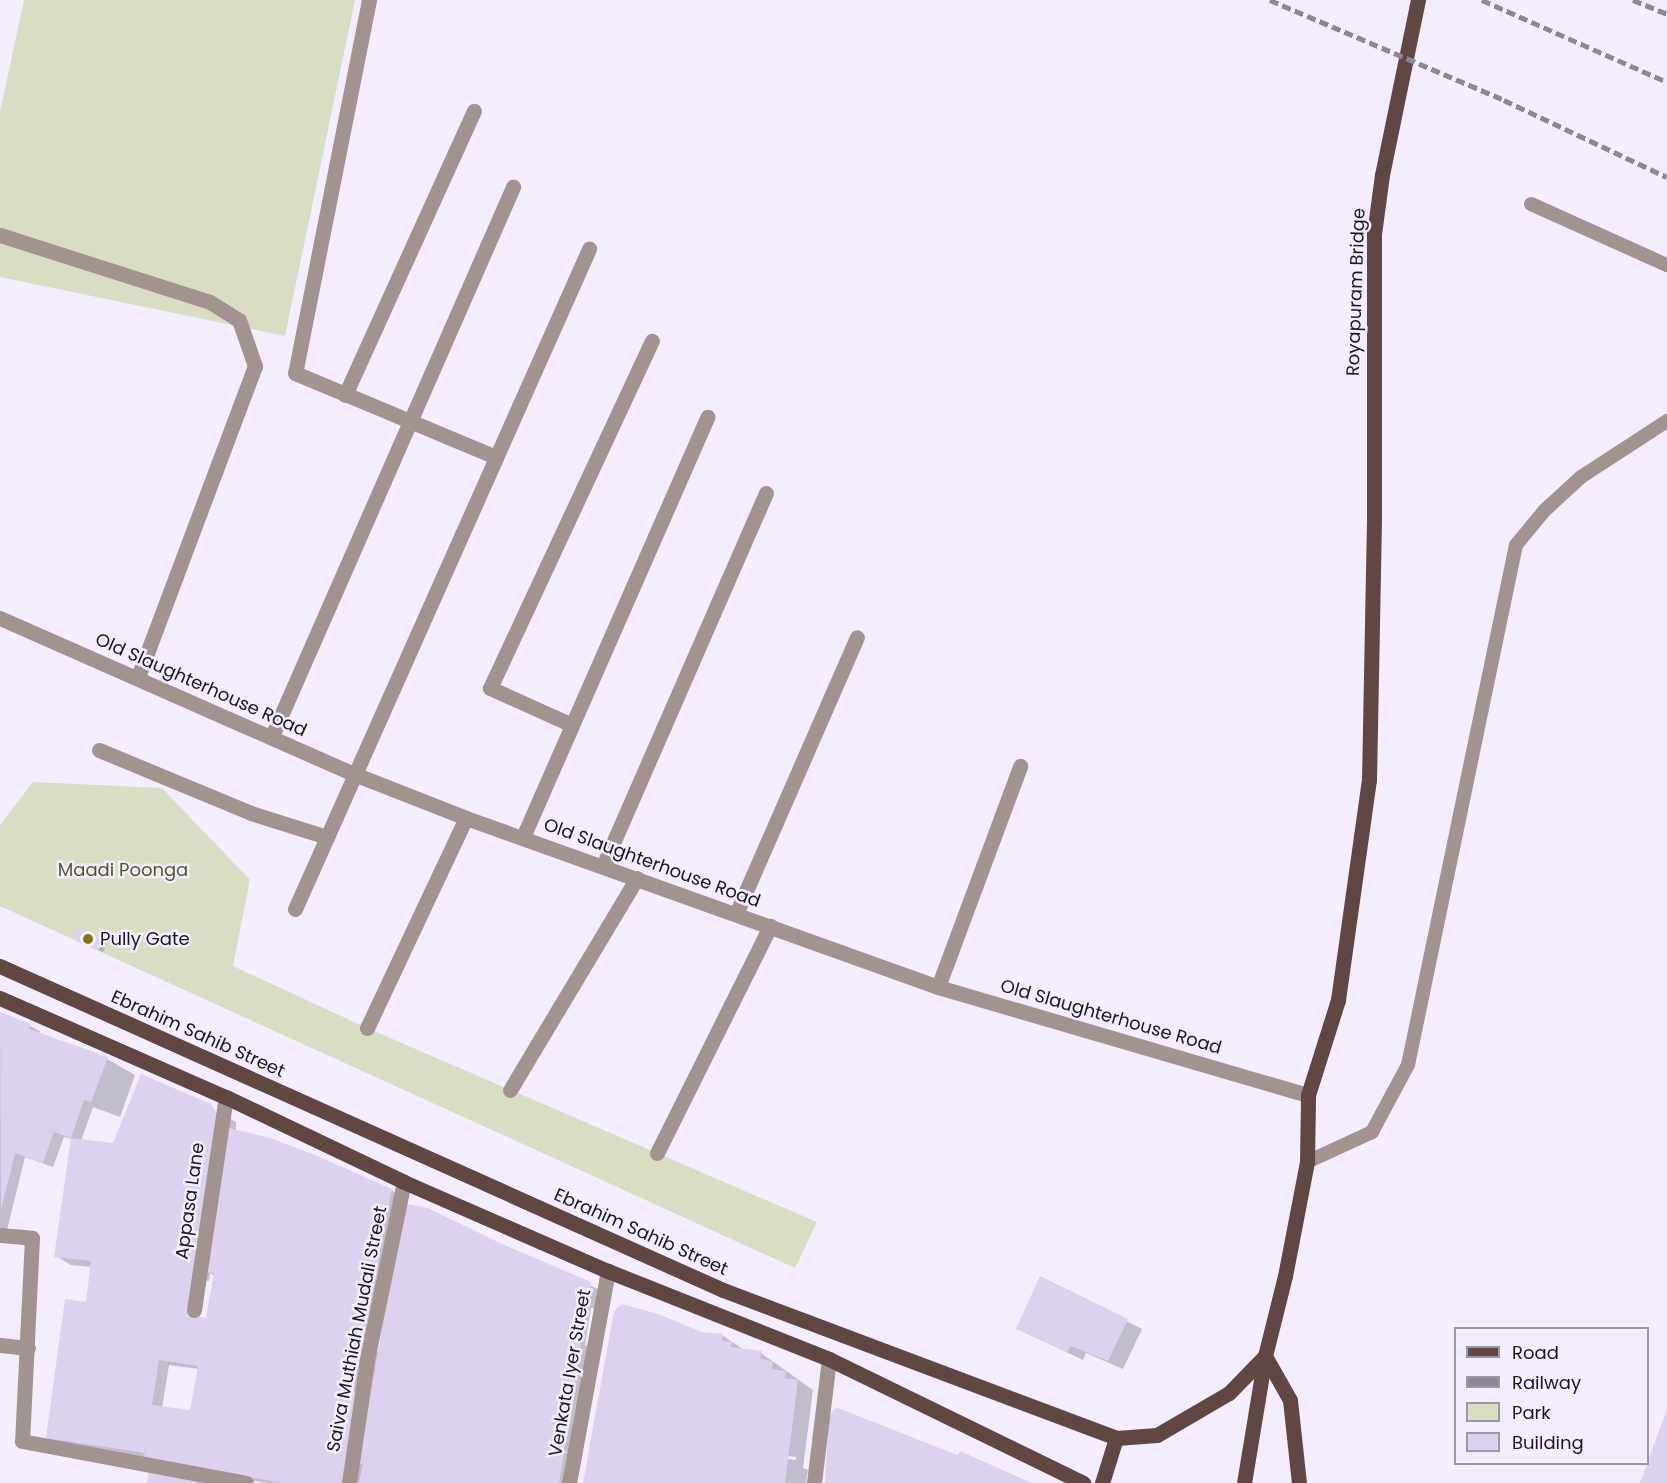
<!DOCTYPE html>
<style>
body{margin:0}
#map{position:relative;width:1667px;height:1483px;overflow:hidden;background:#f3edff;font-family:Poppins,sans-serif}
div>[style]{position:absolute}
[style*='--x']{left:calc(var(--x)*1px);top:calc(var(--y)*1px);width:calc(var(--w)*1px);rotate:calc(var(--a)*1deg)}
.green>*{inset:0;background:#d8ddc3}
.shadow>*{inset:0;background:#0003}
.building>*{inset:0;background:#dcd2ef;transform-origin:0 0}
.lane>*{height:14px;margin:-7px;padding:0 7px;transform-origin:7px;border-radius:7px;background:#a29390}
.street>*{height:15px;margin:-7.5px;padding:0 7.5px;transform-origin:7.5px;border-radius:7.5px;background:#a29390}
.primary>*{height:15px;margin:-7.5px;padding:0 7.5px;transform-origin:7.5px;border-radius:7.5px;background:#604743}
.rail>*{height:4.5px;margin-top:-2.25px;transform-origin:0;background:repeating-linear-gradient(90deg,#8b8795 0 9px,transparent 0 13.5px)}
.dots>*{width:16px;height:16px;translate:-50% -50%;box-sizing:border-box;border:3px solid #f3edff;border-radius:50%}
span{translate:-50% -50%;white-space:nowrap;text-align:center;line-height:1.15;-webkit-text-stroke:5px #f3edff;paint-order:stroke}
.street-label{font-size:18px;color:#1a1721}
.park-label{font-size:18px;color:#525926}
.poi-label{font-size:18px;color:#1a1721}
.left{translate:0 -50%;text-align:left}
.legend{position:absolute;left:1454px;top:1327px;width:195px;height:138px;box-sizing:border-box;background:#f3edff;border:2px solid #9c97a6;margin:0;padding:8px 10px;list-style:none;font-size:18px;color:#1a1721}
.legend li{display:flex;align-items:center;gap:12px;height:30px}
.legend b{width:30px;border:2px solid #9c97a6}
</style>
<div id="map">
<div class="green">
<div style="clip-path:polygon(24px 0,355px 0,285px 336px,0 277px,0 112px)"></div>
<div style="clip-path:polygon(33px 782px,162px 788px,250px 880px,233px 966px,367px 1028px,817px 1222px,795px 1268px,0 906px,0 825px)"></div>
</div>
<div class="shadow">
<div style="clip-path:polygon(79px 930px,107px 944px,103px 952px,79px 941px)"></div>
<div style="clip-path:polygon(evenodd,0 1014px,30px 1026px,40px 1031px,39px 1034px,107px 1059px,135px 1075px,120px 1117px,93px 1107px,81px 1141px,122px 1146px,142px 1077px,215px 1110px,218px 1122px,218px 1112px,236px 1122px,236px 1131px,391px 1190px,406px 1199px,405px 1205px,600px 1290px,597px 1309px,591px 1308px,585px 1345px,591px 1348px,569px 1483px,266px 1483px,63px 1446px,48px 1438px,94px 1305px,92px 1267px,71px 1265px,56px 1256px,72px 1139px,64px 1137px,53px 1167px,25px 1157px,7px 1230px,0 1229px,0 1014px,394px 1268px,386px 1314px,378px 1310px,394px 1268px,0 1014px,210px 1273px,215px 1276px,207px 1320px,199px 1319px,203px 1280px,209px 1281px,210px 1273px,0 1014px,382px 1318px,385px 1319px,379px 1352px,376px 1351px,382px 1318px,0 1014px,169px 1365px,199px 1369px,191px 1412px,162px 1408px,169px 1365px)"></div>
<div style="clip-path:polygon(1041px 1278px,1142px 1329px,1123px 1369px,1086px 1353px,1083px 1360px,1018px 1329px)"></div>
<div style="clip-path:polygon(evenodd,700px 1333px,722px 1335px,744px 1350px,761px 1353px,813px 1390px,803px 1468px,808px 1470px,806px 1483px,584px 1483px,700px 1333px,702px 1445px,796px 1457px,796px 1460px,702px 1448px,702px 1445px)"></div>
</div>
<div class="building">
<div style="left:78px;top:928px;width:28px;height:12px;rotate:26deg"></div>
<div style="clip-path:polygon(0 1012px,31px 1024px,29px 1029px,108px 1057px,91px 1102px,84px 1100px,71px 1138px,54px 1132px,43px 1163px,15px 1153px,1px 1210px)"></div>
<div style="clip-path:polygon(evenodd,141px 1074px,211px 1104px,217px 1114px,189px 1315px,206px 1318px,214px 1273px,205px 1272px,229px 1128px,270px 1138px,315px 1155px,392px 1189px,353px 1391px,356px 1391px,342px 1483px,284px 1483px,143px 1459px,145px 1453px,46px 1438px,65px 1299px,86px 1302px,91px 1261px,54px 1257px,71px 1138px,113px 1143px,141px 1074px,159px 1360px,198px 1366px,190px 1410px,152px 1405px,159px 1360px)"></div>
<div style="clip-path:polygon(403px 1203px,428px 1208px,500px 1243px,591px 1282px,559px 1483px,359px 1483px,363px 1464px,359px 1464px)"></div>
<div style="clip-path:polygon(1040px 1276px,1128px 1319px,1108px 1361px,1071px 1346px,1067px 1352px,1016px 1329px)"></div>
<div style="clip-path:polygon(622px 1304px,658px 1314px,701px 1332px,723px 1334px,722px 1341px,732px 1342px,731px 1347px,762px 1351px,760px 1359px,773px 1361px,772px 1369px,786px 1371px,785px 1378px,798px 1380px,785px 1483px,583px 1483px,614px 1311px)"></div>
<div style="clip-path:polygon(838px 1408px,942px 1449px,958px 1455px,960px 1451px,1032px 1483px,825px 1483px,829px 1418px,834px 1409px)"></div>
<div style="clip-path:polygon(1667px 1409px,1667px 1483px,1640px 1483px)"></div>
<div style="clip-path:polygon(149px 1471px,207px 1483px,147px 1483px)"></div>
</div>
<div class="lane">
<div style="--x:1531;--y:204;--w:149;--a:24.2"></div>
<div style="--x:1307;--y:1162;--w:72;--a:-24.8"></div>
<div style="--x:1372;--y:1132;--w:76;--a:-61.8"></div>
<div style="--x:1408;--y:1065;--w:531;--a:-78.27"></div>
<div style="--x:1516;--y:545;--w:45;--a:-50.4"></div>
<div style="--x:1545;--y:510;--w:49;--a:-42.5"></div>
<div style="--x:1581;--y:477;--w:103;--a:-33.1"></div>
</div>
<div class="street">
<div style="--x:369;--y:0;--w:380;--a:101.2"></div>
<div style="--x:295;--y:373;--w:218;--a:22.7"></div>
<div style="--x:0;--y:235;--w:220;--a:17.7"></div>
<div style="--x:210;--y:302;--w:34;--a:32"></div>
<div style="--x:239;--y:320;--w:49;--a:70.8"></div>
<div style="--x:255;--y:366;--w:333;--a:110.6"></div>
<div style="--x:345;--y:395;--w:312;--a:-65.6"></div>
<div style="--x:0;--y:618;--w:387;--a:23.8"></div>
<div style="--x:354;--y:774;--w:120;--a:21.4"></div>
<div style="--x:466;--y:818;--w:501;--a:19.7"></div>
<div style="--x:938;--y:987;--w:385;--a:16.3"></div>
<div style="--x:572;--y:725;--w:90;--a:-155.7"></div>
<div style="--x:490;--y:688;--w:383;--a:-65"></div>
<div style="--x:272;--y:736;--w:600;--a:-66.3"></div>
<div style="--x:99;--y:750;--w:165;--a:22.5"></div>
<div style="--x:251;--y:813;--w:80;--a:17.5"></div>
<div style="--x:523;--y:837;--w:459;--a:-66.3"></div>
<div style="--x:603;--y:866;--w:407;--a:-66.4"></div>
<div style="--x:295;--y:909;--w:723;--a:-65.99"></div>
<div style="--x:736;--y:914;--w:302;--a:-66.4"></div>
<div style="--x:938;--y:987;--w:236;--a:-69.6"></div>
<div style="--x:367;--y:1028;--w:232;--a:-64.8"></div>
<div style="--x:510;--y:1090;--w:247;--a:-59.1"></div>
<div style="--x:657;--y:1153;--w:254;--a:-63.5"></div>
<div style="--x:0;--y:1235;--w:32;--a:5"></div>
<div style="--x:32;--y:1238;--w:203;--a:92.8"></div>
<div style="--x:22;--y:1441;--w:228;--a:10.6"></div>
<div style="--x:194;--y:1310;--w:215;--a:-81.5"></div>
<div style="--x:0;--y:1345;--w:28;--a:6"></div>
<div style="--x:349;--y:1483;--w:124;--a:-81.7"></div>
<div style="--x:367;--y:1360;--w:182;--a:-78.3"></div>
<div style="--x:569;--y:1483;--w:216;--a:-79.6"></div>
<div style="--x:814;--y:1483;--w:125;--a:-83.1"></div>
</div>
<div class="primary">
<div style="--x:0;--y:966;--w:792;--a:24.14"></div>
<div style="--x:723;--y:1290;--w:420;--a:20.6"></div>
<div style="--x:1116;--y:1438;--w:41;--a:-4.2"></div>
<div style="--x:1157;--y:1435;--w:83;--a:-30.3"></div>
<div style="--x:1229;--y:1393;--w:52;--a:-45.8"></div>
<div style="--x:0;--y:998;--w:247;--a:23.7"></div>
<div style="--x:226;--y:1097;--w:197;--a:25.5"></div>
<div style="--x:404;--y:1182;--w:223;--a:23.6"></div>
<div style="--x:608;--y:1271;--w:238;--a:21.7"></div>
<div style="--x:829;--y:1359;--w:283;--a:26"></div>
<div style="--x:1102;--y:1483;--w:47;--a:-72.7"></div>
<div style="--x:1244;--y:1483;--w:129;--a:-80.6"></div>
<div style="--x:1299;--y:1483;--w:83;--a:-96.2"></div>
<div style="--x:1290;--y:1400;--w:51;--a:-119.6"></div>
<div style="--x:1265;--y:1356;--w:82;--a:-76"></div>
<div style="--x:1285;--y:1276;--w:116;--a:-79.1"></div>
<div style="--x:1307;--y:1162;--w:67;--a:-89.1"></div>
<div style="--x:1308;--y:1095;--w:100;--a:-72.5"></div>
<div style="--x:1338;--y:1000;--w:222;--a:-82"></div>
<div style="--x:1369;--y:780;--w:263;--a:-88.9"></div>
<div style="--x:1374;--y:517;--w:283;--a:-90"></div>
<div style="--x:1374;--y:234;--w:60;--a:-82.3"></div>
<div style="--x:1382;--y:175;--w:179;--a:-78.4"></div>
</div>
<div class="rail">
<div style="--x:1270;--y:0;--w:254;--a:23.1"></div>
<div style="--x:1504;--y:100;--w:180;--a:25.3"></div>
<div style="--x:1482;--y:0;--w:202;--a:23.9"></div>
<div style="--x:1633;--y:0;--w:37;--a:22"></div>
</div>
<div class="dots">
<div style="left:88px;top:939px;background:#817518"></div>
</div>
<div class="street-label">
<span style="left:1356px;top:292px;rotate:-88deg">Royapuram Bridge</span>
<span style="left:201px;top:685px;rotate:24deg">Old Slaughterhouse Road</span>
<span style="left:652px;top:863px;rotate:20deg">Old Slaughterhouse Road</span>
<span style="left:1111px;top:1017px;rotate:16deg">Old Slaughterhouse Road</span>
<span style="left:198px;top:1034px;rotate:24deg">Ebrahim Sahib Street</span>
<span style="left:190px;top:1201px;rotate:-82deg">Appasa Lane</span>
<span style="left:641px;top:1232px;rotate:24deg">Ebrahim Sahib Street</span>
<span style="left:357px;top:1329px;rotate:-79deg">Saiva Muthiah Mudali Street</span>
<span style="left:570px;top:1373px;rotate:-80deg">Venkata Iyer Street</span>
</div>
<div class="park-label">
<span style="left:123px;top:870px">Maadi Poonga</span>
</div>
<div class="poi-label">
<span class="left" style="left:100px;top:939px">Pully Gate</span>
</div>
<ul class="legend">
<li><b style="height:8px;background:#604743"></b>Road</li>
<li><b style="height:8px;background:#8b8795"></b>Railway</li>
<li><b style="height:16px;background:#d8ddc3"></b>Park</li>
<li><b style="height:16px;background:#dcd2ef"></b>Building</li>
</ul>
</div>
